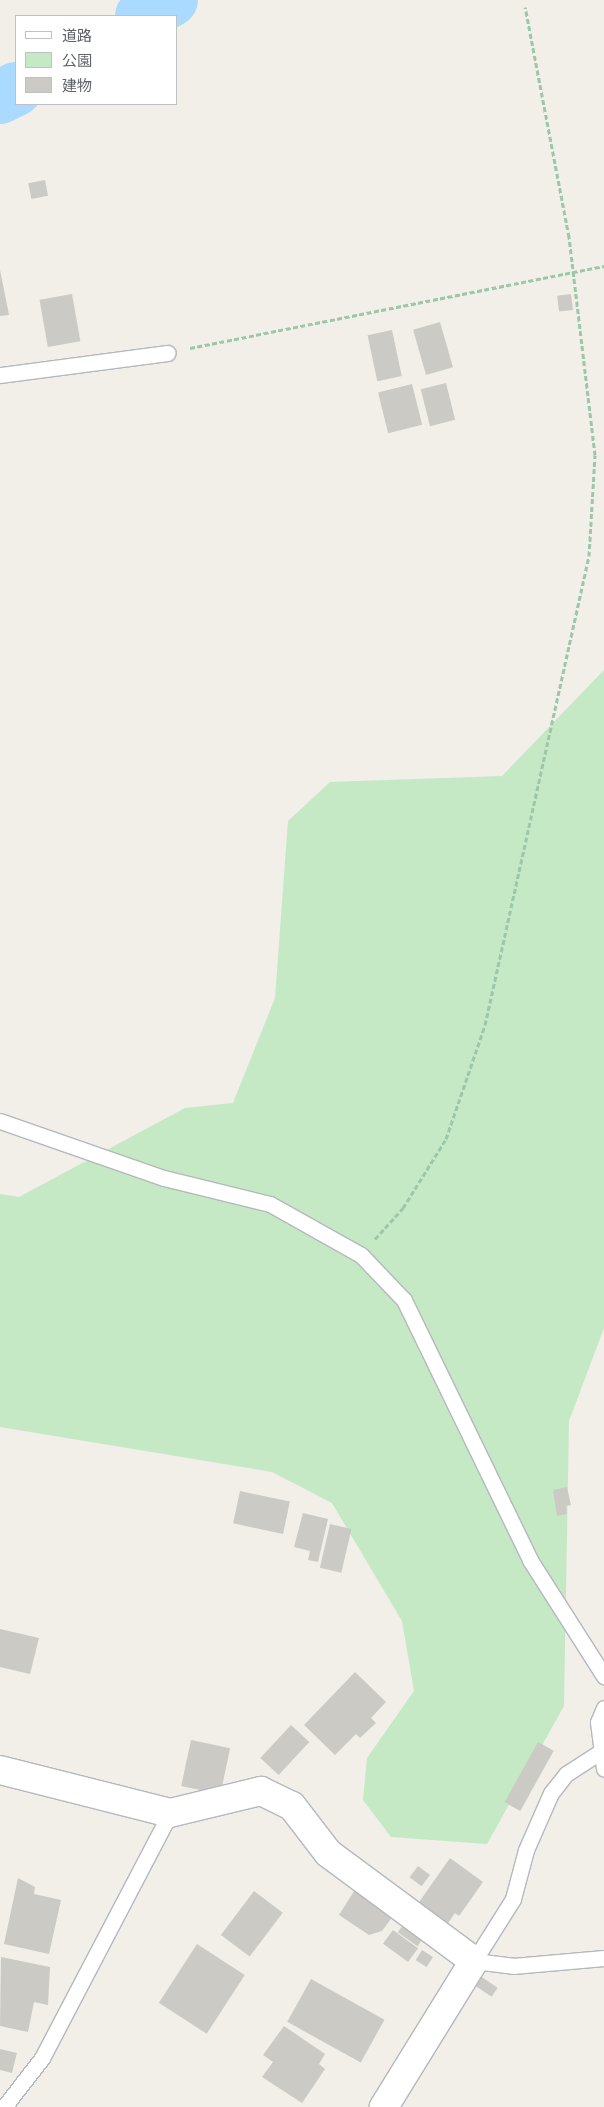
<!DOCTYPE html>
<meta charset="utf-8">
<style>
body{margin:0}
#map{position:relative;width:604px;height:2107px;overflow:hidden;background:#f1efe8;font-family:"Space Grotesk","Noto Sans JP",sans-serif}
div>[style]{position:absolute}
[style*='--x']{left:calc(var(--x)*1px);top:calc(var(--y)*1px);width:calc(var(--w)*1px);rotate:calc(var(--a)*1deg)}
.green>*{inset:0;background:#c5e8c5}
.river>*{height:54px;margin:-27px;padding:0 27px;transform-origin:27px;border-radius:27px;background:#aadaff}
.building>*{inset:0;background:#cccac5;transform-origin:0 0}
.path>*{height:3px;margin-top:-1.5px;transform-origin:0;background:repeating-linear-gradient(90deg,#9cc7a9 0 5px,transparent 0 7.5px)}
.roads{filter:drop-shadow(1px 0 #b5b8bc) drop-shadow(-1px 0 #b5b8bc) drop-shadow(0 1px #b5b8bc) drop-shadow(0 -1px #b5b8bc)}
.lane>*{height:15px;margin:-7.5px;padding:0 7.5px;transform-origin:7.5px;border-radius:7.5px;background:#fff}
.street>*{height:28px;margin:-14px;padding:0 14px;transform-origin:14px;border-radius:14px;background:#fff}
span{translate:-50% -50%;white-space:nowrap;text-align:center;line-height:1.15;-webkit-text-stroke:4.5px #fff;paint-order:stroke}
.legend{position:absolute;left:15px;top:15px;width:162px;height:90px;box-sizing:border-box;background:#fff;border:1px solid #bfc1c3;margin:0;padding:6px 9px;list-style:none;font-size:15px;color:#5f6368}
.legend li{display:flex;align-items:center;gap:10px;height:25px}
.legend b{width:25px;border:1px solid #bfc1c3}
</style>
<div id="map">
<div class="green">
<div style="clip-path:polygon(604px 670px,604px 1328px,569px 1421px,564px 1706px,487px 1844px,391px 1837px,363px 1800px,367px 1758px,414px 1691px,402px 1621px,332px 1503px,272px 1472px,0 1427px,0 1194px,19px 1197px,185px 1108px,233px 1103px,275px 998px,288px 821px,330px 782px,502px 776px)"></div>
</div>
<div class="river">
<div style="--x:142;--y:16;--w:33;--a:-29"></div>
<div style="--x:0;--y:97;--w:18;--a:-27"></div>
</div>
<div class="building">
<div style="left:45px;top:180px;width:16px;height:17px;rotate:79deg"></div>
<div style="clip-path:polygon(0 270px,9px 315px,0 316px)"></div>
<div style="left:72px;top:294px;width:48px;height:33px;rotate:80deg"></div>
<div style="left:571px;top:294px;width:16px;height:14px;rotate:83deg"></div>
<div style="left:440px;top:322px;width:47px;height:28px;rotate:74deg"></div>
<div style="left:392px;top:330px;width:47px;height:25px;rotate:78deg"></div>
<div style="left:446px;top:383px;width:38px;height:26px;rotate:76deg"></div>
<div style="left:412px;top:384px;width:42px;height:35px;rotate:76deg"></div>
<div style="clip-path:polygon(567px 1487px,571px 1505px,566px 1506px,567px 1514px,557px 1516px,553px 1490px)"></div>
<div style="left:240px;top:1491px;width:51px;height:33px;rotate:12deg"></div>
<div style="clip-path:polygon(303px 1513px,328px 1519px,318px 1562px,308px 1560px,310px 1551px,294px 1547px)"></div>
<div style="left:330px;top:1524px;width:22px;height:45px;rotate:13deg"></div>
<div style="clip-path:polygon(0 1629px,39px 1638px,30px 1674px,0 1667px)"></div>
<div style="clip-path:polygon(355px 1672px,386px 1702px,371px 1718px,376px 1723px,360px 1738px,356px 1734px,335px 1755px,304px 1725px)"></div>
<div style="left:291px;top:1725px;width:25px;height:45px;rotate:43deg"></div>
<div style="left:191px;top:1740px;width:40px;height:47px;rotate:12deg"></div>
<div style="left:538px;top:1742px;width:18px;height:69px;rotate:29deg"></div>
<div style="clip-path:polygon(450px 1858px,483px 1882px,459px 1916px,455px 1913px,446px 1926px,417px 1905px)"></div>
<div style="left:418px;top:1866px;width:15px;height:14px;rotate:37deg"></div>
<div style="clip-path:polygon(18px 1878px,35px 1887px,34px 1894px,61px 1900px,49px 1954px,4px 1944px)"></div>
<div style="clip-path:polygon(356px 1888px,393px 1916px,382px 1931px,369px 1935px,339px 1915px)"></div>
<div style="left:254px;top:1891px;width:36px;height:55px;rotate:37deg"></div>
<div style="left:403px;top:1925px;width:24px;height:9px;rotate:35deg"></div>
<div style="left:393px;top:1930px;width:31px;height:17px;rotate:36deg"></div>
<div style="left:197px;top:1944px;width:57px;height:70px;rotate:33deg"></div>
<div style="left:422px;top:1950px;width:13px;height:12px;rotate:32deg"></div>
<div style="clip-path:polygon(1px 1957px,50px 1967px,48px 2005px,34px 2002px,28px 2032px,0 2026px)"></div>
<div style="left:467px;top:1967px;width:37px;height:11px;rotate:34deg"></div>
<div style="left:311px;top:1979px;width:84px;height:49px;rotate:29deg"></div>
<div style="clip-path:polygon(284px 2026px,325px 2054px,319px 2064px,325px 2069px,302px 2103px,262px 2077px,273px 2062px,263px 2055px)"></div>
<div style="clip-path:polygon(0 2049px,17px 2053px,12px 2073px,0 2070px)"></div>
</div>
<div class="path">
<div style="--x:190;--y:348;--w:422;--a:-11.2"></div>
<div style="--x:375;--y:1239;--w:42;--a:-47.9"></div>
<div style="--x:403;--y:1208;--w:81;--a:-58.1"></div>
<div style="--x:446;--y:1139;--w:120;--a:-71.1"></div>
<div style="--x:485;--y:1025;--w:480;--a:-77.5"></div>
<div style="--x:589;--y:556;--w:101;--a:-86.6"></div>
<div style="--x:595;--y:455;--w:220;--a:-96.8"></div>
<div style="--x:569;--y:237;--w:234;--a:-100.8"></div>
</div>
<div class="roads">
<div class="lane">
<div style="--x:0;--y:375;--w:169;--a:-7.5"></div>
<div style="--x:0;--y:1121;--w:174;--a:19.2"></div>
<div style="--x:164;--y:1178;--w:109;--a:13.8"></div>
<div style="--x:270;--y:1204;--w:104;--a:29.3"></div>
<div style="--x:361;--y:1255;--w:62;--a:46.3"></div>
<div style="--x:404;--y:1300;--w:289;--a:64.1"></div>
<div style="--x:530;--y:1560;--w:138;--a:57.5"></div>
<div style="--x:604;--y:1708;--w:15;--a:113"></div>
<div style="--x:598;--y:1722;--w:47;--a:82.7"></div>
<div style="--x:600;--y:1752;--w:40;--a:147.1"></div>
<div style="--x:566;--y:1774;--w:24;--a:128"></div>
<div style="--x:551;--y:1793;--w:62;--a:113.7"></div>
<div style="--x:526;--y:1850;--w:51;--a:104.9"></div>
<div style="--x:513;--y:1899;--w:73;--a:122.2"></div>
<div style="--x:474;--y:1961;--w:39;--a:7"></div>
<div style="--x:513;--y:1966;--w:91;--a:-5"></div>
<div style="--x:4;--y:2107;--w:62;--a:-52.2"></div>
<div style="--x:42;--y:2058;--w:276;--a:-62.4"></div>
</div>
<div class="street">
<div style="--x:0;--y:1770;--w:175;--a:14.2"></div>
<div style="--x:170;--y:1813;--w:94;--a:-13.6"></div>
<div style="--x:261;--y:1791;--w:34;--a:26"></div>
<div style="--x:292;--y:1806;--w:59;--a:52.5"></div>
<div style="--x:328;--y:1853;--w:182;--a:36.5"></div>
<div style="--x:474;--y:1961;--w:172;--a:121.7"></div>
</div>
</div>
<ul class="legend">
<li><b style="height:6px;background:#fff"></b>道路</li>
<li><b style="height:14px;background:#c5e8c5"></b>公園</li>
<li><b style="height:14px;background:#cccac5"></b>建物</li>
</ul>
</div>
